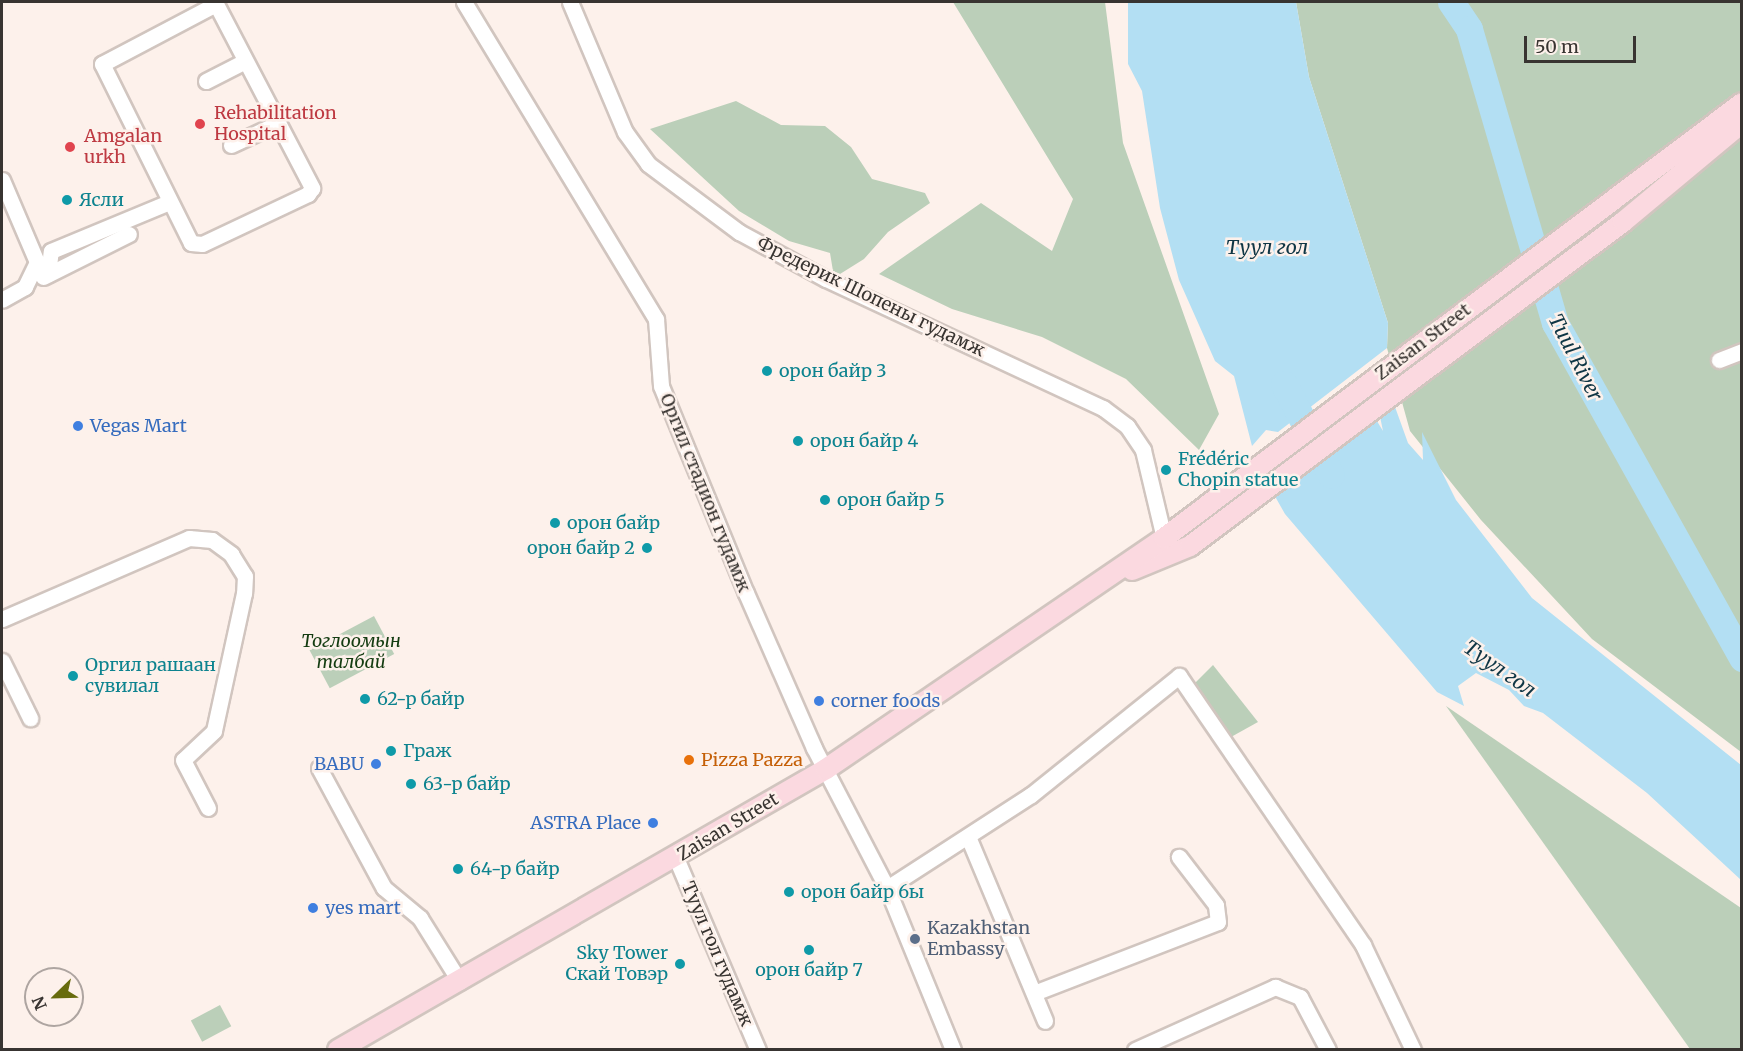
<!DOCTYPE html>
<meta charset="utf-8">
<style>
body{margin:0}
#map{position:relative;width:1743px;height:1051px;overflow:hidden;background:#fdf1eb;font-family:Merriweather,serif}
div>[style]{position:absolute}
[style*='--x']{left:calc(var(--x)*1px);top:calc(var(--y)*1px);width:calc(var(--w)*1px);rotate:calc(var(--a)*1deg)}
.green>*{inset:0;background:#bbcfb9;transform-origin:0 0}
.water>*{inset:0;background:#b3dff3}
.river>*{height:27px;margin:-13.5px;padding:0 13.5px;transform-origin:13.5px;border-radius:13.5px;background:#b3dff3}
.roads{filter:drop-shadow(2px 0 #d1c5bf) drop-shadow(-2px 0 #d1c5bf) drop-shadow(0 2px #d1c5bf) drop-shadow(0 -2px #d1c5bf)}
.minor>*{height:15px;margin:-7.5px;padding:0 7.5px;transform-origin:7.5px;border-radius:7.5px;background:#fff}
.major>*{height:20px;margin:-10px;padding:0 10px;transform-origin:10px;border-radius:10px;background:#fbd9e0}
.dots>*{width:16px;height:16px;translate:-50% -50%;box-sizing:border-box;border:3px solid #fdf1eb;border-radius:50%}
span{translate:-50% -50%;white-space:nowrap;text-align:center;line-height:1.15;-webkit-text-stroke:5px #fdf1eb;paint-order:stroke}
.health-label{font-size:18px;color:#be3a42}
.left{translate:0 -50%;text-align:left}
.culture-label{font-size:18px;color:#0d838f}
.right{translate:-100% -50%;text-align:right}
.street-label{font-size:18px;color:#383431}
.shop-label{font-size:18px;color:#366cbe}
.park-label{font-size:18px;color:#143c11;font-style:italic}
.food-label{font-size:18px;color:#c56008}
.service-label{font-size:18px;color:#4e5e75}
.water-label{font-size:20px;color:#0f3645;font-style:italic}
.frame{position:absolute;inset:0;border:3px solid #383431;pointer-events:none}
.north{position:absolute;left:24px;top:967px;width:60px;height:60px;box-sizing:border-box;background:#fdf1eb;border:2px solid #aea5a1;border-radius:50%;rotate:247deg;font-size:16px;font-weight:700;line-height:24px;text-align:center;color:#383431}
.north::after{content:'';display:block;margin:auto;width:21px;height:27px;background:#676b0d;clip-path:polygon(50% 0,100% 100%,50% 72%,0 100%)}
.scale{position:absolute;left:1524px;top:36px;width:112px;height:27px;box-sizing:border-box;border:3px solid #383431;border-top:0;padding-left:8px;font-size:18px;line-height:21px;white-space:nowrap;color:#383431;-webkit-text-stroke:4px #fdf1eb;paint-order:stroke}
</style>
<div id="map">
<div class="green">
<div style="clip-path:polygon(953px 2px,1105px 2px,1123px 143px,1219px 414px,1199px 450px,1126px 379px,1042px 337px,952px 309px,879px 274px,981px 203px,1052px 251px,1073px 199px)"></div>
<div style="clip-path:polygon(1296px 2px,1741px 2px,1741px 752px,1592px 639px,1481px 520px,1410px 431px,1387px 348px,1388px 323px,1309px 77px)"></div>
<div style="clip-path:polygon(736px 101px,781px 125px,825px 126px,851px 147px,872px 179px,925px 193px,930px 203px,888px 232px,864px 259px,840px 274px,833px 271px,830px 253px,789px 241px,739px 211px,650px 129px)"></div>
<div style="left:374px;top:616px;width:43px;height:73px;rotate:62deg"></div>
<div style="clip-path:polygon(1213px 665px,1258px 722px,1231px 737px,1194px 684px)"></div>
<div style="clip-path:polygon(1446px 706px,1741px 908px,1741px 1049px,1690px 1049px)"></div>
<div style="left:220px;top:1005px;width:24px;height:33px;rotate:62deg"></div>
</div>
<div class="water">
<div style="clip-path:polygon(1128px 2px,1296px 2px,1309px 77px,1388px 323px,1387px 348px,1278px 432px,1266px 430px,1252px 446px,1234px 376px,1215px 361px,1179px 280px,1160px 208px,1142px 91px,1128px 64px)"></div>
<div style="clip-path:polygon(1390px 393px,1408px 443px,1423px 460px,1422px 432px,1456px 500px,1532px 598px,1741px 765px,1741px 880px,1647px 793px,1543px 713px,1524px 706px,1509px 690px,1476px 673px,1458px 686px,1464px 706px,1437px 692px,1285px 514px,1268px 484px,1369px 408px,1383px 431px,1377px 402px)"></div>
</div>
<div class="river">
<div style="--x:1451;--y:2;--w:32;--a:56"></div>
<div style="--x:1469;--y:29;--w:306;--a:73.7"></div>
<div style="--x:1555;--y:323;--w:384;--a:60.8"></div>
<div style="--x:1284;--y:384;--w:102;--a:62.7"></div>
</div>
<div class="roads">
<div class="minor">
<div style="--x:464;--y:2;--w:371;--a:58.8"></div>
<div style="--x:656;--y:319;--w:67;--a:85.7"></div>
<div style="--x:661;--y:386;--w:224;--a:67.7"></div>
<div style="--x:746;--y:593;--w:169;--a:66.3"></div>
<div style="--x:814;--y:748;--w:158;--a:62.5"></div>
<div style="--x:887;--y:888;--w:175;--a:67.8"></div>
<div style="--x:570;--y:2;--w:141;--a:67.1"></div>
<div style="--x:625;--y:132;--w:39;--a:54"></div>
<div style="--x:648;--y:164;--w:114;--a:36.8"></div>
<div style="--x:739;--y:232;--w:99;--a:28.4"></div>
<div style="--x:826;--y:279;--w:306;--a:25"></div>
<div style="--x:1103;--y:408;--w:30;--a:37"></div>
<div style="--x:1127;--y:426;--w:29;--a:56"></div>
<div style="--x:1143;--y:450;--w:90;--a:76.6"></div>
<div style="--x:216;--y:4;--w:208;--a:62.4"></div>
<div style="--x:312;--y:188;--w:7;--a:124"></div>
<div style="--x:308;--y:194;--w:117;--a:154.7"></div>
<div style="--x:202;--y:244;--w:11;--a:-175"></div>
<div style="--x:191;--y:243;--w:200;--a:-116.4"></div>
<div style="--x:102;--y:64;--w:129;--a:-27.8"></div>
<div style="--x:206;--y:81;--w:44;--a:-27.1"></div>
<div style="--x:231;--y:145;--w:52;--a:-25.1"></div>
<div style="--x:2;--y:180;--w:89;--a:66.9"></div>
<div style="--x:37;--y:262;--w:28;--a:116"></div>
<div style="--x:25;--y:287;--w:26;--a:151"></div>
<div style="--x:48;--y:274;--w:23;--a:-83"></div>
<div style="--x:51;--y:251;--w:126;--a:-22.5"></div>
<div style="--x:43;--y:277;--w:96;--a:-26.6"></div>
<div style="--x:1719;--y:360;--w:25;--a:-21"></div>
<div style="--x:2;--y:619;--w:204;--a:-23.4"></div>
<div style="--x:189;--y:538;--w:23;--a:5"></div>
<div style="--x:212;--y:540;--w:24;--a:36"></div>
<div style="--x:231;--y:554;--w:26;--a:58"></div>
<div style="--x:245;--y:576;--w:17;--a:93"></div>
<div style="--x:244;--y:593;--w:141;--a:102.3"></div>
<div style="--x:214;--y:731;--w:42;--a:136.9"></div>
<div style="--x:183;--y:760;--w:54;--a:62.5"></div>
<div style="--x:2;--y:661;--w:64;--a:63.8"></div>
<div style="--x:319;--y:768;--w:136;--a:61.6"></div>
<div style="--x:384;--y:888;--w:47;--a:39.8"></div>
<div style="--x:420;--y:918;--w:75;--a:58"></div>
<div style="--x:969;--y:839;--w:197;--a:67.3"></div>
<div style="--x:676;--y:858;--w:209;--a:66.9"></div>
<div style="--x:887;--y:888;--w:171;--a:-32.9"></div>
<div style="--x:1031;--y:795;--w:190;--a:-38.8"></div>
<div style="--x:1179;--y:676;--w:326;--a:55.6"></div>
<div style="--x:1363;--y:945;--w:116;--a:64.5"></div>
<div style="--x:1034;--y:993;--w:197;--a:-21.1"></div>
<div style="--x:1218;--y:922;--w:17;--a:-97"></div>
<div style="--x:1216;--y:905;--w:61;--a:-127.6"></div>
<div style="--x:1135;--y:1050;--w:154;--a:-24.2"></div>
<div style="--x:1275;--y:987;--w:27;--a:22"></div>
<div style="--x:1300;--y:997;--w:60;--a:62.2"></div>
</div>
<div class="major">
<div style="--x:1132;--y:570;--w:63;--a:-22.5"></div>
<div style="--x:1190;--y:546;--w:541;--a:-36.81"></div>
<div style="--x:1623;--y:222;--w:155;--a:-39.8"></div>
<div style="--x:338;--y:1050;--w:563;--a:-29.93"></div>
<div style="--x:826;--y:769;--w:409;--a:-34.3"></div>
<div style="--x:1164;--y:538;--w:723;--a:-36.96"></div>
</div>
</div>
<div class="dots">
<div style="left:200px;top:124px;background:#e0444e"></div>
<div style="left:70px;top:147px;background:#e0444e"></div>
<div style="left:67px;top:200px;background:#0f9aa8"></div>
<div style="left:767px;top:371px;background:#0f9aa8"></div>
<div style="left:78px;top:426px;background:#3f7fe0"></div>
<div style="left:798px;top:441px;background:#0f9aa8"></div>
<div style="left:1166px;top:470px;background:#0f9aa8"></div>
<div style="left:825px;top:500px;background:#0f9aa8"></div>
<div style="left:555px;top:523px;background:#0f9aa8"></div>
<div style="left:647px;top:548px;background:#0f9aa8"></div>
<div style="left:73px;top:676px;background:#0f9aa8"></div>
<div style="left:365px;top:699px;background:#0f9aa8"></div>
<div style="left:819px;top:701px;background:#3f7fe0"></div>
<div style="left:391px;top:751px;background:#0f9aa8"></div>
<div style="left:689px;top:760px;background:#e8710a"></div>
<div style="left:376px;top:764px;background:#3f7fe0"></div>
<div style="left:411px;top:784px;background:#0f9aa8"></div>
<div style="left:653px;top:823px;background:#3f7fe0"></div>
<div style="left:458px;top:869px;background:#0f9aa8"></div>
<div style="left:789px;top:892px;background:#0f9aa8"></div>
<div style="left:313px;top:908px;background:#3f7fe0"></div>
<div style="left:915px;top:939px;background:#5c6f8a"></div>
<div style="left:809px;top:950px;background:#0f9aa8"></div>
<div style="left:680px;top:964px;background:#0f9aa8"></div>
</div>
<div class="health-label">
<span class="left" style="left:214px;top:124px">Rehabilitation<br>Hospital</span>
<span class="left" style="left:84px;top:147px">Amgalan<br>urkh</span>
</div>
<div class="culture-label">
<span class="left" style="left:79px;top:200px">Ясли</span>
<span class="left" style="left:779px;top:371px">орон байр 3</span>
<span class="left" style="left:810px;top:441px">орон байр 4</span>
<span class="left" style="left:1178px;top:470px">Frédéric<br>Chopin statue</span>
<span class="left" style="left:837px;top:500px">орон байр 5</span>
<span class="left" style="left:567px;top:523px">орон байр</span>
<span class="right" style="left:635px;top:548px">орон байр 2</span>
<span class="left" style="left:85px;top:676px">Оргил рашаан<br>сувилал</span>
<span class="left" style="left:377px;top:699px">62-р байр</span>
<span class="left" style="left:403px;top:751px">Граж</span>
<span class="left" style="left:423px;top:784px">63-р байр</span>
<span class="left" style="left:470px;top:869px">64-р байр</span>
<span class="left" style="left:801px;top:892px">орон байр 6ы</span>
<span class="right" style="left:668px;top:964px">Sky Tower<br>Скай Товэр</span>
<span style="left:809px;top:970px">орон байр 7</span>
</div>
<div class="street-label">
<span style="left:871px;top:297px;rotate:26deg">Фредерик Шопены гудамж</span>
<span style="left:1423px;top:342px;rotate:-37deg">Zaisan Street</span>
<span style="left:705px;top:493px;rotate:68deg">Оргил стадион гудамж</span>
<span style="left:728px;top:827px;rotate:-31deg">Zaisan Street</span>
<span style="left:717px;top:954px;rotate:67deg">Туул гол гудамж</span>
</div>
<div class="shop-label">
<span class="left" style="left:90px;top:426px">Vegas Mart</span>
<span class="left" style="left:831px;top:701px">corner foods</span>
<span class="right" style="left:364px;top:764px">BABU</span>
<span class="right" style="left:641px;top:823px">ASTRA Place</span>
<span class="left" style="left:325px;top:908px">yes mart</span>
</div>
<div class="park-label">
<span style="left:351px;top:652px">Тоглоомын<br>талбай</span>
</div>
<div class="food-label">
<span class="left" style="left:701px;top:760px">Pizza Pazza</span>
</div>
<div class="service-label">
<span class="left" style="left:927px;top:939px">Kazakhstan<br>Embassy</span>
</div>
<div class="water-label">
<span style="left:1267px;top:246px">Туул гол</span>
<span style="left:1576px;top:357px;rotate:63deg">Tuul River</span>
<span style="left:1500px;top:668px;rotate:35deg">Туул гол</span>
</div>
<div class="frame"></div>
<div class="north">N</div>
<div class="scale">50 m</div>
</div>
